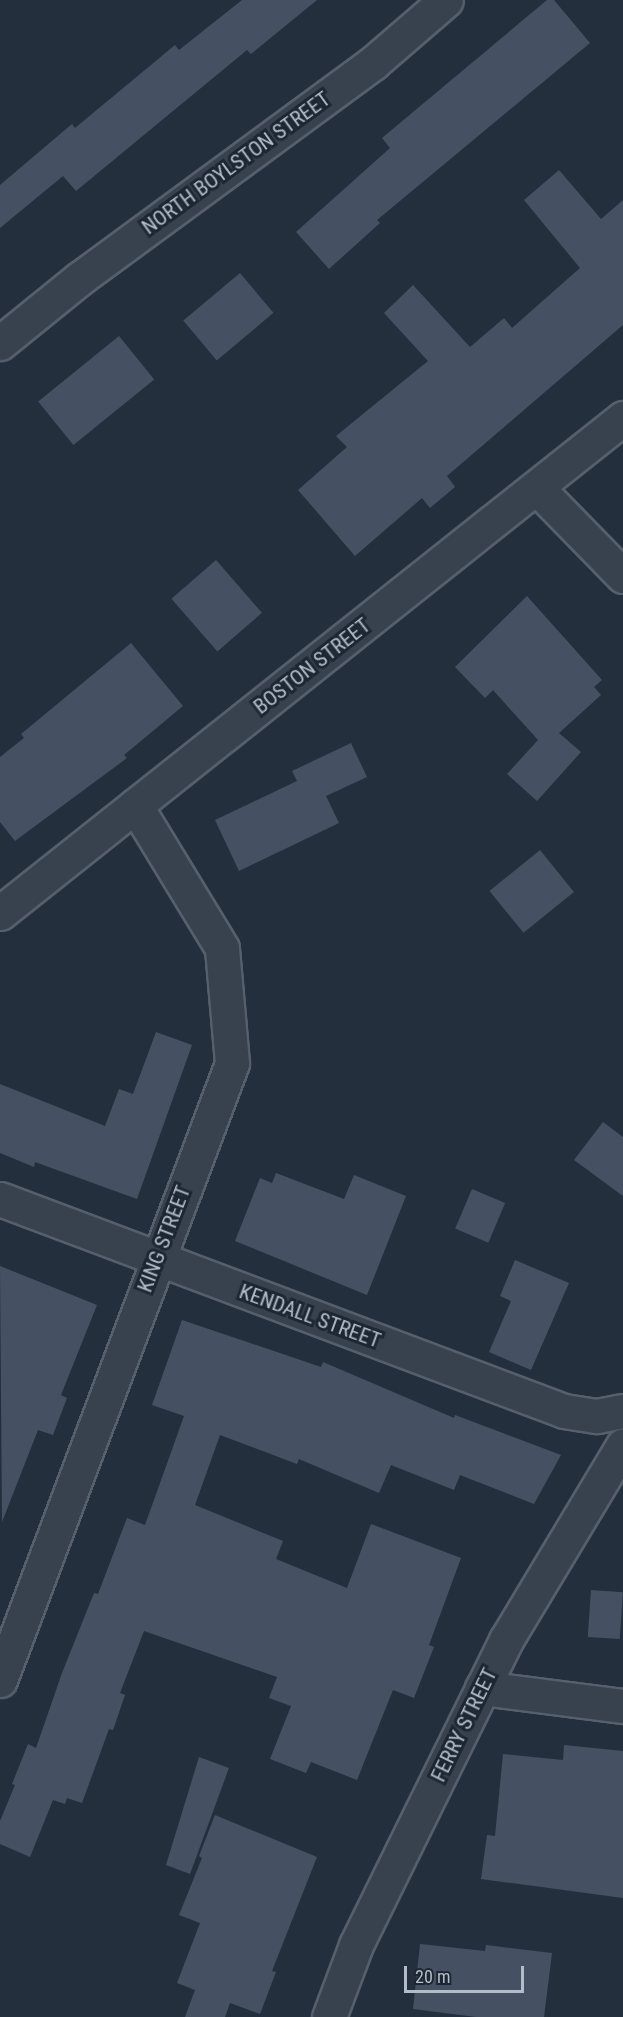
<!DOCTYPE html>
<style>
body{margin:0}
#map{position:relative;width:623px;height:2017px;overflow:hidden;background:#242f3e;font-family:"Roboto Condensed",sans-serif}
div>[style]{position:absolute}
.building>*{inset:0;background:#455162;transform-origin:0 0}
.roads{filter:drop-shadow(2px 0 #565f6c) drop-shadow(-2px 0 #565f6c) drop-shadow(0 2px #565f6c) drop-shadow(0 -2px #565f6c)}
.minor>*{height:33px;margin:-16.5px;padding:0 16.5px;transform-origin:16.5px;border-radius:16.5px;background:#38414e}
.tertiary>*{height:33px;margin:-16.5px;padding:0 16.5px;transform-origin:16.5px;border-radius:16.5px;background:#38414e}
span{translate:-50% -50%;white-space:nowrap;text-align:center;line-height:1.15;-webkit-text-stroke:6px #1d2633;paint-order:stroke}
.street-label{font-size:21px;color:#b4bcc9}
.scale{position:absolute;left:404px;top:1966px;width:120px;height:27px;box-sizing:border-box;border:3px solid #b4bcc9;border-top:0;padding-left:8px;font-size:18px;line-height:21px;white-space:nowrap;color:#b4bcc9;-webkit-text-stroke:4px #1d2633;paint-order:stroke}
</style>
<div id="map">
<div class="building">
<div style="clip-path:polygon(242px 0,317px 0,251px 54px,247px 50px,76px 191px,63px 176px,0 228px,0 185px,72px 124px,75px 128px,175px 45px,179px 50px)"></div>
<div style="clip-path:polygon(547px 0,554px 0,590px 43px,377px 220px,380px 223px,329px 269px,296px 232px,390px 148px,382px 138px)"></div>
<div style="clip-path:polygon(559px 170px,601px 219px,623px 200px,623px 325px,447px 476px,455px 487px,430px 508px,422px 498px,355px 556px,298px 490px,347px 447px,336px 436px,428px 361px,384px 313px,413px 285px,470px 347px,504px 318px,512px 328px,580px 268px,524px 200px)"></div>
<div style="left:240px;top:273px;width:52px;height:74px;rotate:50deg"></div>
<div style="left:119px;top:336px;width:56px;height:104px;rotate:51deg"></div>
<div style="left:216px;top:560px;width:70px;height:59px;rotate:49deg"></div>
<div style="clip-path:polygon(527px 596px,602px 680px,594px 687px,601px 695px,559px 733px,581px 752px,537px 801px,507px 774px,538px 740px,493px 690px,485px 698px,455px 667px)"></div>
<div style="clip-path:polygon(131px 643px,183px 706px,124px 755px,127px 758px,15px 841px,0 822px,0 757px,24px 738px,21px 734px)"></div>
<div style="clip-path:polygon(351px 743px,367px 777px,326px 796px,339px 823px,239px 871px,215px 820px,297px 781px,292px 771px)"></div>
<div style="left:540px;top:850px;width:54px;height:65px;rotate:51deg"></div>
<div style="clip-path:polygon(156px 1032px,192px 1045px,137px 1199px,35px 1162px,34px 1167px,0 1153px,0 1084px,105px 1126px,119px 1089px,133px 1094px)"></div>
<div style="clip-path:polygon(603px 1122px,623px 1137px,623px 1196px,574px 1160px)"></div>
<div style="clip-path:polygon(276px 1173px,344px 1199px,354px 1175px,406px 1196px,367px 1295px,235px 1241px,260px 1178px,272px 1183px)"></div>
<div style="left:472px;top:1189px;width:36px;height:43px;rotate:23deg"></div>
<div style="clip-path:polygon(515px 1260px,569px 1283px,531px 1370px,489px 1352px,511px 1301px,500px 1296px)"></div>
<div style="clip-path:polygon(0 1266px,97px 1305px,61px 1395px,67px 1398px,53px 1435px,38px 1430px,2px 1522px)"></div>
<div style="clip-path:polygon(182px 1320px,321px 1367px,323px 1362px,454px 1418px,455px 1415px,561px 1455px,534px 1504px,460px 1475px,454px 1490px,391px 1465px,379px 1493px,299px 1459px,297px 1464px,220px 1435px,195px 1505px,283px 1541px,276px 1559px,347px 1588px,371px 1524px,461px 1558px,429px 1645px,434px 1647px,414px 1698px,393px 1690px,357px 1780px,311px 1762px,306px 1773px,270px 1759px,291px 1706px,269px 1698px,277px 1677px,144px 1631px,120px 1693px,125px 1695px,113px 1730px,109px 1729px,82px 1803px,67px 1798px,65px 1804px,53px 1800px,30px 1857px,0 1844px,0 1821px,15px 1785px,12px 1784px,28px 1744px,36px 1748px,62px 1673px,94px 1593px,98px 1594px,127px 1518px,145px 1525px,184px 1416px,152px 1405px)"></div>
<div style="left:591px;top:1590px;width:32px;height:47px;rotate:4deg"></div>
<div style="clip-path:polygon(564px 1745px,623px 1751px,623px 1898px,481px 1879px,487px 1835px,495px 1836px,503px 1754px,563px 1760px)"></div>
<div style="clip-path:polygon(199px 1757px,229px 1768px,190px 1874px,166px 1865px)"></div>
<div style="clip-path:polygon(215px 1815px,317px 1857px,272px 1971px,276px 1972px,260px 2014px,230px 2003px,225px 2017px,185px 2017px,195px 1990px,177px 1983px,200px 1923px,179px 1915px,202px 1858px,199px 1856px)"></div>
<div style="clip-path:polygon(420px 1944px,485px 1951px,486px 1945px,552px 1953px,544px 2017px,476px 2017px,413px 2009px)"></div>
</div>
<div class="roads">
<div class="minor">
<div style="left:0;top:343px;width:102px;rotate:-39deg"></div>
<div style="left:79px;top:279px;width:365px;rotate:-36.3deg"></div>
<div style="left:373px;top:63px;width:96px;rotate:-40.8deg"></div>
<div style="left:537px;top:488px;width:123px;rotate:45.7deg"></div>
<div style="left:0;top:913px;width:796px;rotate:-38.47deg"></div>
<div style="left:0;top:1199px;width:603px;rotate:20.6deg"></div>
<div style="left:564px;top:1411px;width:33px;rotate:9deg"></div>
<div style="left:597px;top:1416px;width:26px;rotate:-11deg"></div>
<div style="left:0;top:1680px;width:659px;rotate:-69.39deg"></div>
<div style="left:232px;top:1063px;width:115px;rotate:-95deg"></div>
<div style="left:222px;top:948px;width:167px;rotate:-121.3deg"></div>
<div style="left:482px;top:1688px;width:142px;rotate:7.3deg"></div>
</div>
<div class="tertiary">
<div style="left:329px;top:2017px;width:77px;rotate:-69.4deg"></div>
<div style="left:356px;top:1945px;width:340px;rotate:-63.8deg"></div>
<div style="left:506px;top:1640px;width:227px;rotate:-59deg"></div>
</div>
</div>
<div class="street-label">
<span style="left:236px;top:163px;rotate:-36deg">NORTH BOYLSTON STREET</span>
<span style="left:312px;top:666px;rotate:-38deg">BOSTON STREET</span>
<span style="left:164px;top:1239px;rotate:-69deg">KING STREET</span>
<span style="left:310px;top:1316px;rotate:20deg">KENDALL STREET</span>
<span style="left:464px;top:1725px;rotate:-64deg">FERRY STREET</span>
</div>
<div class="scale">20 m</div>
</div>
